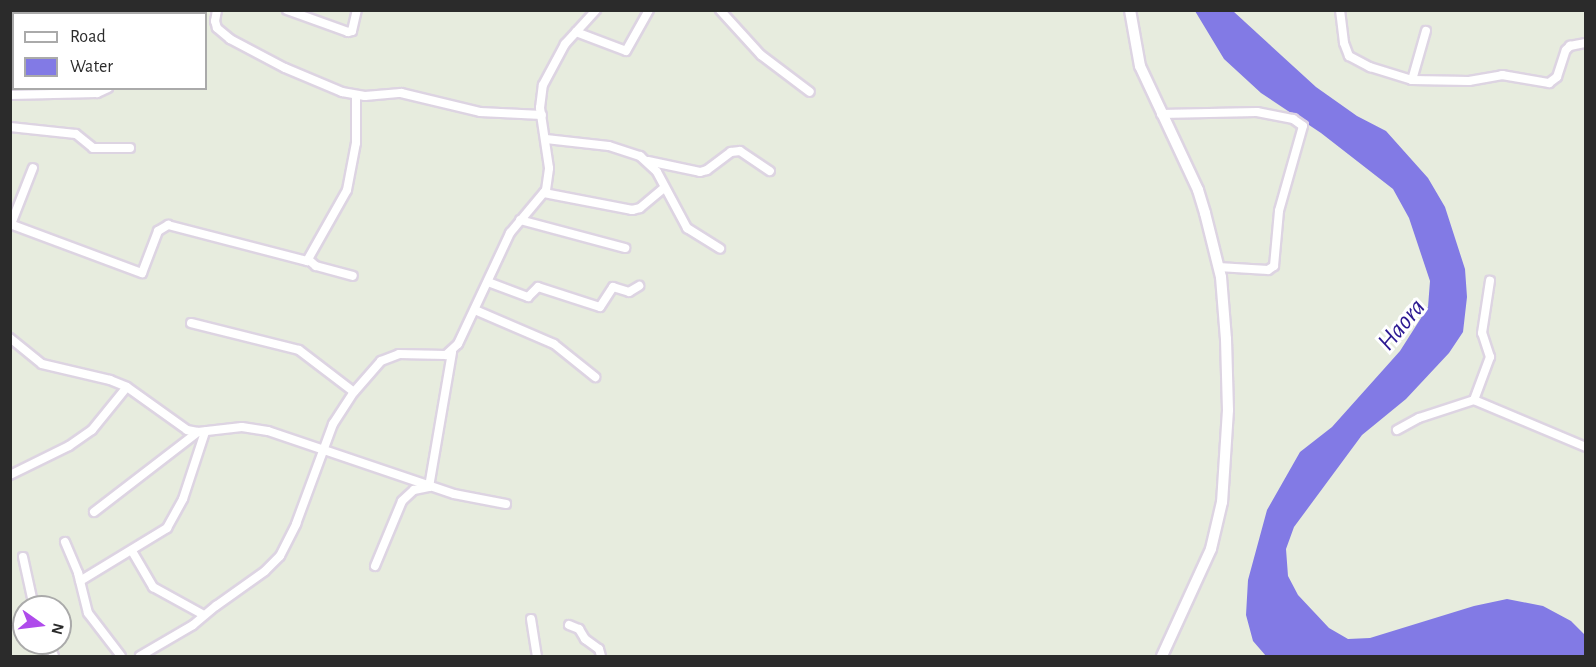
<!DOCTYPE html>
<style>
body{margin:0}
#map{position:relative;width:1596px;height:667px;overflow:hidden;background:#e7ecde;font-family:"Alegreya Sans",sans-serif}
div>[style]{position:absolute}
.water>*{inset:0;background:#827ae5}
.roads{filter:drop-shadow(2px 0 #ddd4e2) drop-shadow(-2px 0 #ddd4e2) drop-shadow(0 2px #ddd4e2) drop-shadow(0 -2px #ddd4e2)}
.minor>*{height:8px;margin:-4px;padding:0 4px;transform-origin:4px;border-radius:4px;background:#fff}
.tertiary>*{height:10px;margin:-5px;padding:0 5px;transform-origin:5px;border-radius:5px;background:#fff}
span{translate:-50% -50%;white-space:nowrap;text-align:center;line-height:1.15;-webkit-text-stroke:6px #fff;paint-order:stroke}
.water-label{font-size:26px;color:#2b1891;font-style:italic}
.frame{position:absolute;inset:0;border:12px solid #2b2b2b;pointer-events:none}
.legend{position:absolute;left:12px;top:12px;width:195px;height:78px;box-sizing:border-box;background:#fff;border:2px solid #aaa;margin:0;padding:8px 10px;list-style:none;font-size:18px;color:#2b2b2b}
.legend li{display:flex;align-items:center;gap:12px;height:30px}
.legend b{width:30px;border:2px solid #aaa}
.north{position:absolute;left:12px;top:595px;width:60px;height:60px;box-sizing:border-box;background:#fff;border:2px solid #aaa;border-radius:50%;rotate:104deg;font-size:16px;font-weight:700;line-height:24px;text-align:center;color:#2b2b2b}
.north::after{content:'';display:block;margin:auto;width:21px;height:27px;background:#af4beb;clip-path:polygon(50% 0,100% 100%,50% 72%,0 100%)}
</style>
<div id="map">
<div class="water">
<div style="clip-path:polygon(1195px 11px,1233px 11px,1316px 87px,1357px 116px,1386px 131px,1428px 178px,1445px 207px,1465px 269px,1467px 297px,1463px 332px,1449px 353px,1406px 399px,1362px 435px,1294px 527px,1286px 549px,1288px 576px,1298px 595px,1329px 628px,1348px 639px,1370px 638px,1474px 606px,1507px 599px,1543px 606px,1571px 621px,1585px 635px,1585px 656px,1266px 656px,1253px 641px,1246px 615px,1248px 580px,1267px 510px,1300px 452px,1332px 427px,1400px 351px,1428px 307px,1430px 281px,1409px 218px,1393px 189px,1321px 133px,1261px 93px,1224px 59px)"></div>
</div>
<div class="roads">
<div class="minor">
<div style="left:50px;top:10px;width:4px;rotate:90deg"></div>
<div style="left:102px;top:10px;width:4px;rotate:90deg"></div>
<div style="left:217px;top:10px;width:11px;rotate:100deg"></div>
<div style="left:215px;top:21px;width:7px;rotate:74deg"></div>
<div style="left:217px;top:28px;width:17px;rotate:40deg"></div>
<div style="left:230px;top:39px;width:62px;rotate:27.8deg"></div>
<div style="left:285px;top:68px;width:62px;rotate:22.8deg"></div>
<div style="left:342px;top:92px;width:23px;rotate:10deg"></div>
<div style="left:365px;top:96px;width:36px;rotate:-5deg"></div>
<div style="left:401px;top:93px;width:81px;rotate:13.5deg"></div>
<div style="left:480px;top:112px;width:62px;rotate:2.8deg"></div>
<div style="left:287px;top:10px;width:65px;rotate:19.8deg"></div>
<div style="left:348px;top:32px;width:4px;rotate:-14deg"></div>
<div style="left:352px;top:31px;width:22px;rotate:-77deg"></div>
<div style="left:720px;top:10px;width:61px;rotate:47.7deg"></div>
<div style="left:761px;top:55px;width:61px;rotate:37.1deg"></div>
<div style="left:1340px;top:10px;width:33px;rotate:83deg"></div>
<div style="left:1344px;top:43px;width:14px;rotate:69deg"></div>
<div style="left:1349px;top:56px;width:24px;rotate:28deg"></div>
<div style="left:1370px;top:67px;width:44px;rotate:17.2deg"></div>
<div style="left:1412px;top:80px;width:57px;rotate:1deg"></div>
<div style="left:1469px;top:81px;width:34px;rotate:-10deg"></div>
<div style="left:1502px;top:75px;width:48px;rotate:9.7deg"></div>
<div style="left:1549px;top:83px;width:10px;rotate:-37deg"></div>
<div style="left:1557px;top:77px;width:28px;rotate:-72deg"></div>
<div style="left:1566px;top:50px;width:6px;rotate:-45deg"></div>
<div style="left:1570px;top:46px;width:16px;rotate:-11deg"></div>
<div style="left:576px;top:32px;width:53px;rotate:20.8deg"></div>
<div style="left:626px;top:51px;width:47px;rotate:-60.7deg"></div>
<div style="left:1412px;top:80px;width:51px;rotate:-74.1deg"></div>
<div style="left:10px;top:95px;width:87px;rotate:-1.3deg"></div>
<div style="left:97px;top:93px;width:12px;rotate:-24deg"></div>
<div style="left:1161px;top:114px;width:96px;rotate:-1.2deg"></div>
<div style="left:1257px;top:112px;width:37px;rotate:11deg"></div>
<div style="left:1293px;top:119px;width:12px;rotate:35deg"></div>
<div style="left:1303px;top:126px;width:88px;rotate:105.8deg"></div>
<div style="left:1279px;top:211px;width:55px;rotate:95.2deg"></div>
<div style="left:1274px;top:266px;width:7px;rotate:146deg"></div>
<div style="left:1268px;top:270px;width:50px;rotate:-176.6deg"></div>
<div style="left:10px;top:127px;width:66px;rotate:6.1deg"></div>
<div style="left:76px;top:134px;width:22px;rotate:39deg"></div>
<div style="left:93px;top:148px;width:37px"></div>
<div style="left:546px;top:139px;width:63px;rotate:6.3deg"></div>
<div style="left:609px;top:146px;width:33px;rotate:18deg"></div>
<div style="left:640px;top:156px;width:23px;rotate:43deg"></div>
<div style="left:657px;top:172px;width:64px;rotate:61.8deg"></div>
<div style="left:687px;top:228px;width:39px;rotate:32deg"></div>
<div style="left:648px;top:161px;width:53px;rotate:11.9deg"></div>
<div style="left:700px;top:172px;width:7px;rotate:-16deg"></div>
<div style="left:707px;top:170px;width:30px;rotate:-37deg"></div>
<div style="left:731px;top:152px;width:9px;rotate:-6deg"></div>
<div style="left:740px;top:151px;width:36px;rotate:34deg"></div>
<div style="left:544px;top:193px;width:90px;rotate:10.9deg"></div>
<div style="left:632px;top:210px;width:8px;rotate:-14deg"></div>
<div style="left:640px;top:208px;width:31px;rotate:-40deg"></div>
<div style="left:520px;top:220px;width:109px;rotate:14.9deg"></div>
<div style="left:10px;top:224px;width:141px;rotate:20.4deg"></div>
<div style="left:142px;top:273px;width:45px;rotate:-69.1deg"></div>
<div style="left:158px;top:231px;width:12px;rotate:-31deg"></div>
<div style="left:168px;top:225px;width:144px;rotate:14.5deg"></div>
<div style="left:307px;top:261px;width:81px;rotate:-60.6deg"></div>
<div style="left:347px;top:190px;width:48px;rotate:-79.2deg"></div>
<div style="left:356px;top:143px;width:48px;rotate:-90deg"></div>
<div style="left:11px;top:224px;width:60px;rotate:-68.6deg"></div>
<div style="left:309px;top:260px;width:9px;rotate:41deg"></div>
<div style="left:316px;top:266px;width:38px;rotate:15deg"></div>
<div style="left:488px;top:282px;width:43px;rotate:20.6deg"></div>
<div style="left:528px;top:297px;width:14px;rotate:-45deg"></div>
<div style="left:538px;top:287px;width:65px;rotate:17.9deg"></div>
<div style="left:600px;top:307px;width:24px;rotate:-57deg"></div>
<div style="left:613px;top:287px;width:17px;rotate:17deg"></div>
<div style="left:629px;top:292px;width:12px;rotate:-31deg"></div>
<div style="left:475px;top:310px;width:86px;rotate:23.3deg"></div>
<div style="left:554px;top:344px;width:53px;rotate:38.8deg"></div>
<div style="left:191px;top:323px;width:111px;rotate:14deg"></div>
<div style="left:299px;top:350px;width:69px;rotate:37.4deg"></div>
<div style="left:10px;top:338px;width:41px;rotate:39.1deg"></div>
<div style="left:42px;top:364px;width:70px;rotate:13.2deg"></div>
<div style="left:110px;top:380px;width:18px;rotate:22deg"></div>
<div style="left:127px;top:387px;width:74px;rotate:35.6deg"></div>
<div style="left:187px;top:430px;width:11px;rotate:10deg"></div>
<div style="left:198px;top:432px;width:44px;rotate:-6.5deg"></div>
<div style="left:242px;top:427px;width:26px;rotate:9deg"></div>
<div style="left:268px;top:431px;width:196px;rotate:18.7deg"></div>
<div style="left:454px;top:494px;width:53px;rotate:10.9deg"></div>
<div style="left:1474px;top:400px;width:46px;rotate:-69.6deg"></div>
<div style="left:1490px;top:357px;width:25px;rotate:-108deg"></div>
<div style="left:1482px;top:333px;width:53px;rotate:-81.3deg"></div>
<div style="left:1397px;top:430px;width:25px;rotate:-29deg"></div>
<div style="left:1419px;top:418px;width:58px;rotate:-18.1deg"></div>
<div style="left:1474px;top:400px;width:121px;rotate:22.8deg"></div>
<div style="left:10px;top:475px;width:66px;rotate:-26.2deg"></div>
<div style="left:69px;top:446px;width:28px;rotate:-35deg"></div>
<div style="left:92px;top:430px;width:55px;rotate:-50.9deg"></div>
<div style="left:94px;top:512px;width:131px;rotate:-37.6deg"></div>
<div style="left:65px;top:542px;width:34px;rotate:67deg"></div>
<div style="left:78px;top:573px;width:41px;rotate:76deg"></div>
<div style="left:88px;top:613px;width:54px;rotate:52.5deg"></div>
<div style="left:132px;top:551px;width:42px;rotate:59.7deg"></div>
<div style="left:153px;top:587px;width:58px;rotate:28.8deg"></div>
<div style="left:23px;top:557px;width:51px;rotate:77.6deg"></div>
<div style="left:375px;top:566px;width:70px;rotate:-67.4deg"></div>
<div style="left:402px;top:501px;width:16px;rotate:-43deg"></div>
<div style="left:414px;top:490px;width:15px;rotate:-11deg"></div>
<div style="left:429px;top:487px;width:137px;rotate:-80.3deg"></div>
<div style="left:80px;top:581px;width:102px;rotate:-31.3deg"></div>
<div style="left:167px;top:528px;width:33px;rotate:-61deg"></div>
<div style="left:183px;top:499px;width:71px;rotate:-71.8deg"></div>
<div style="left:531px;top:619px;width:37px;rotate:81deg"></div>
<div style="left:569px;top:625px;width:11px;rotate:22deg"></div>
<div style="left:579px;top:629px;width:12px;rotate:59deg"></div>
<div style="left:585px;top:639px;width:17px;rotate:36deg"></div>
<div style="left:599px;top:649px;width:7px;rotate:74deg"></div>
<div style="left:48px;top:643px;width:14px;rotate:65deg"></div>
<div style="left:140px;top:656px;width:61px;rotate:-30.3deg"></div>
<div style="left:193px;top:625px;width:30px;rotate:-40deg"></div>
<div style="left:216px;top:606px;width:60px;rotate:-35.5deg"></div>
<div style="left:265px;top:571px;width:21px;rotate:-45deg"></div>
<div style="left:280px;top:556px;width:36px;rotate:-63deg"></div>
<div style="left:296px;top:524px;width:107px;rotate:-69.7deg"></div>
<div style="left:333px;top:424px;width:38px;rotate:-57deg"></div>
<div style="left:354px;top:392px;width:41px;rotate:-48.9deg"></div>
<div style="left:381px;top:361px;width:19px;rotate:-21deg"></div>
<div style="left:399px;top:354px;width:47px;rotate:1.2deg"></div>
<div style="left:446px;top:355px;width:16px;rotate:-43deg"></div>
<div style="left:458px;top:344px;width:123px;rotate:-64.9deg"></div>
<div style="left:510px;top:233px;width:56px;rotate:-50.1deg"></div>
<div style="left:546px;top:190px;width:22px;rotate:-82deg"></div>
<div style="left:549px;top:168px;width:61px;rotate:-98.5deg"></div>
<div style="left:540px;top:108px;width:23px;rotate:-83deg"></div>
<div style="left:543px;top:85px;width:47px;rotate:-61.8deg"></div>
<div style="left:565px;top:44px;width:46px;rotate:-47.6deg"></div>
</div>
<div class="tertiary">
<div style="left:1130px;top:10px;width:57px;rotate:79.9deg"></div>
<div style="left:1140px;top:66px;width:137px;rotate:64.9deg"></div>
<div style="left:1198px;top:190px;width:24px;rotate:73deg"></div>
<div style="left:1205px;top:213px;width:66px;rotate:76deg"></div>
<div style="left:1221px;top:277px;width:62px;rotate:85.4deg"></div>
<div style="left:1226px;top:339px;width:71px;rotate:88.4deg"></div>
<div style="left:1228px;top:410px;width:92px;rotate:93.7deg"></div>
<div style="left:1222px;top:502px;width:48px;rotate:103.2deg"></div>
<div style="left:1211px;top:549px;width:118px;rotate:114.6deg"></div>
</div>
</div>
<div class="water-label">
<span style="left:1402px;top:325px;rotate:-50deg">Haora</span>
</div>
<div class="frame"></div>
<ul class="legend">
<li><b style="height:8px;background:#fff"></b>Road</li>
<li><b style="height:16px;background:#827ae5"></b>Water</li>
</ul>
<div class="north">N</div>
</div>
